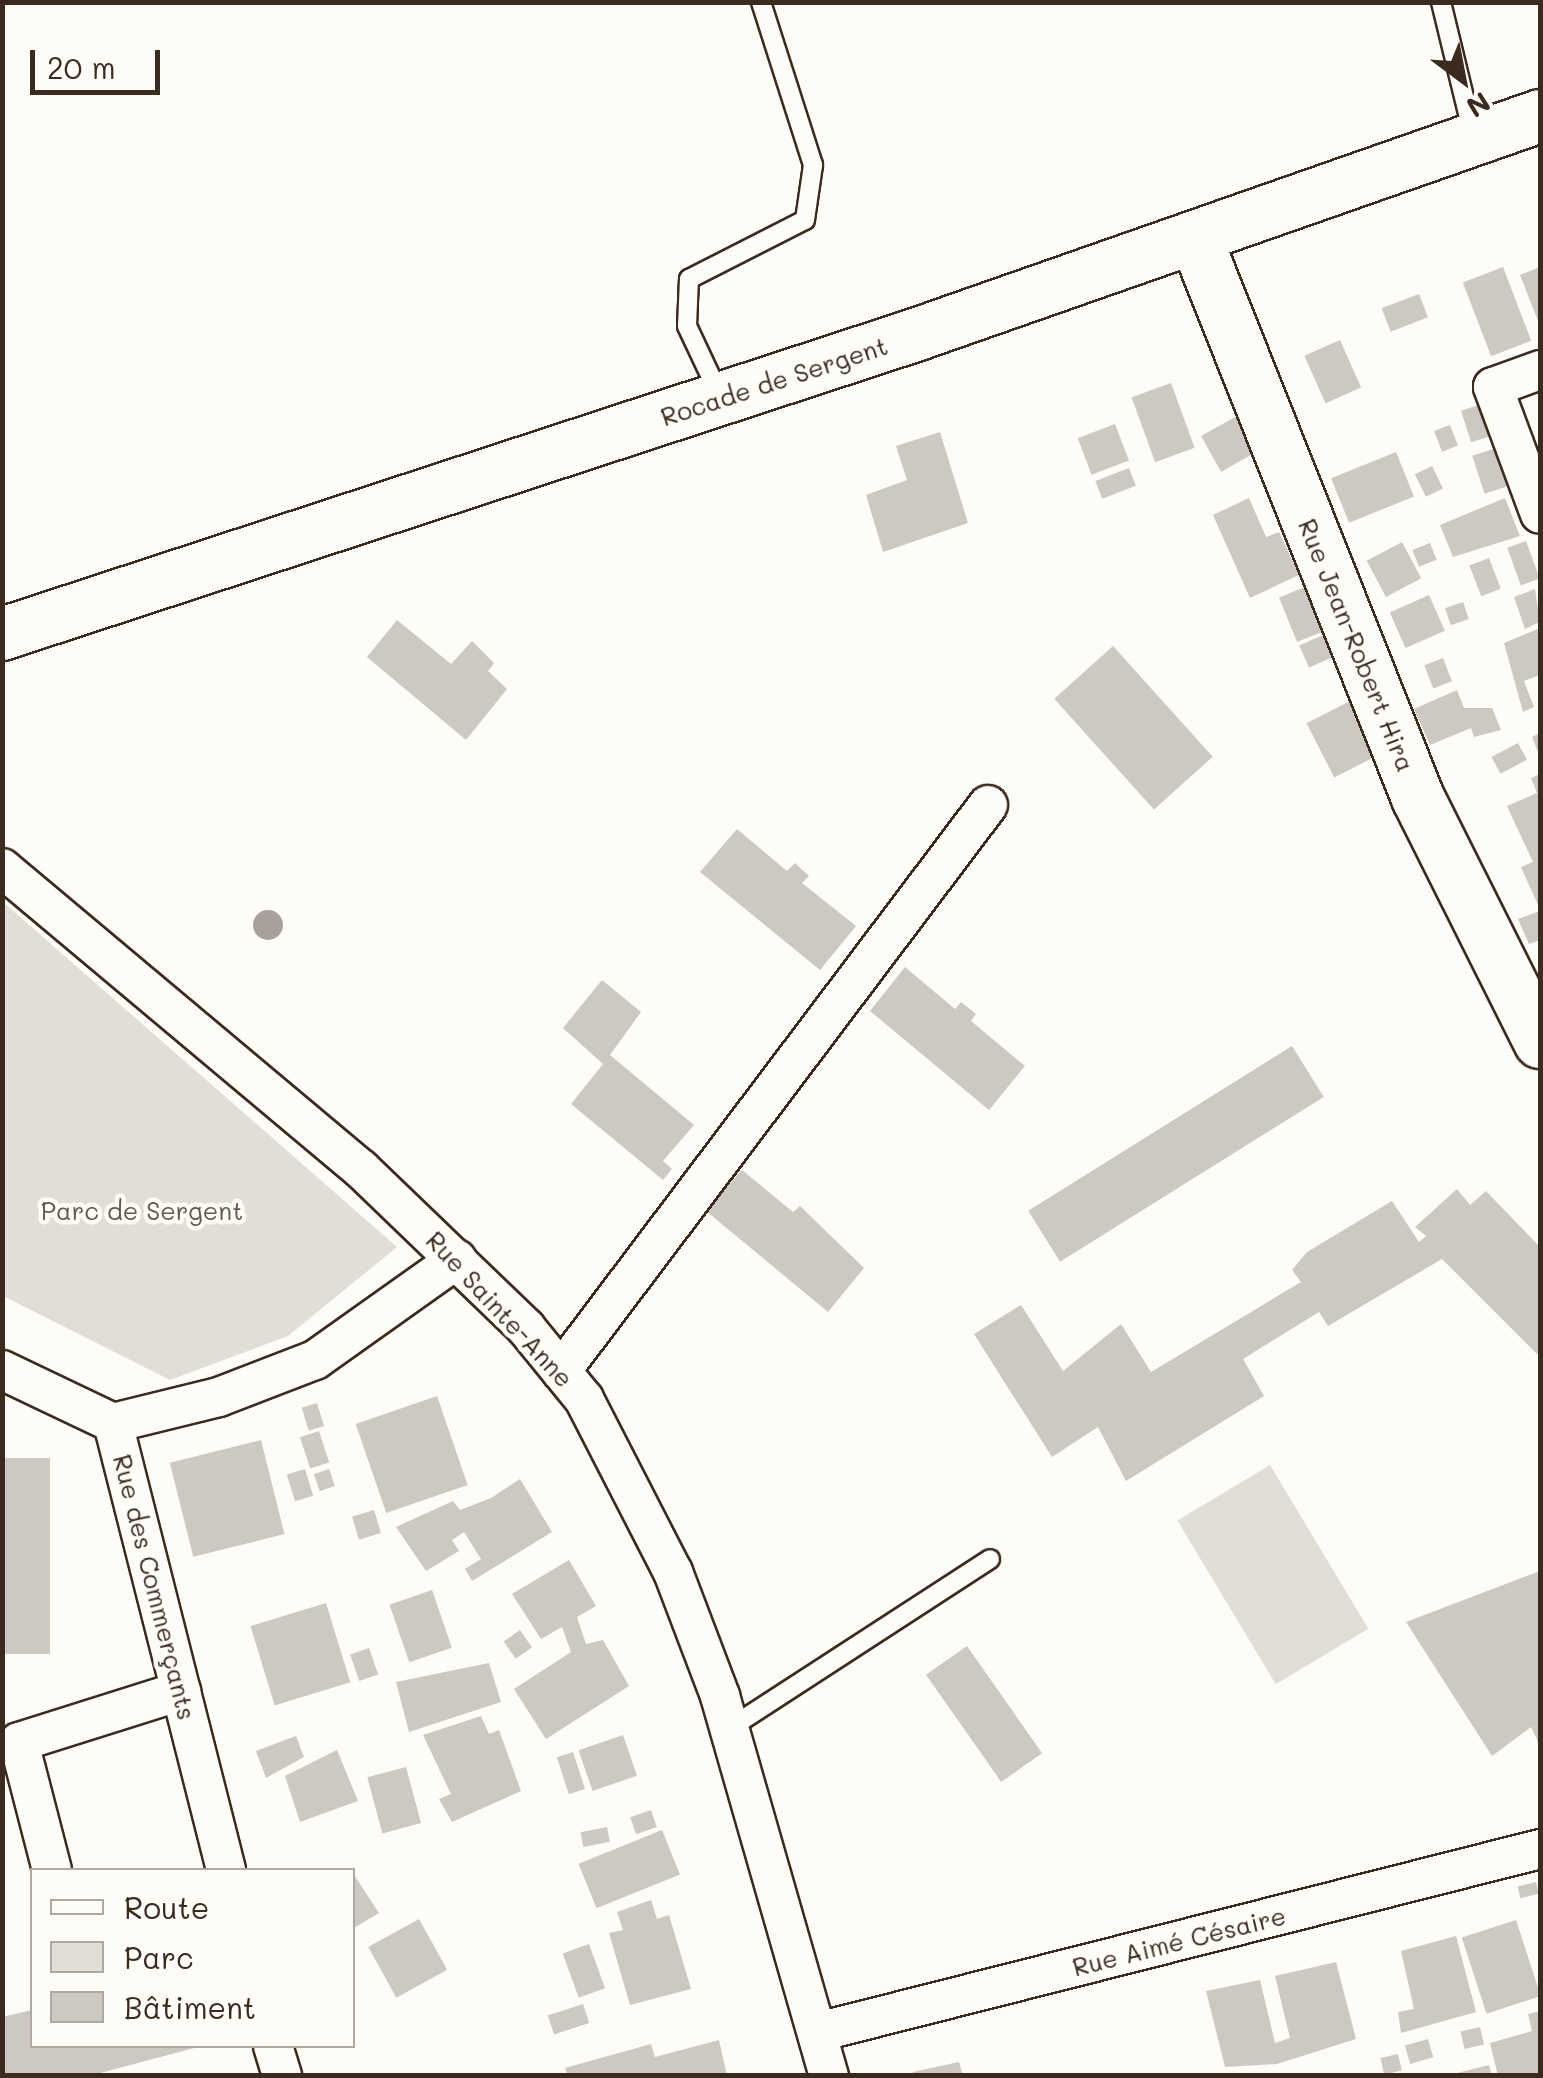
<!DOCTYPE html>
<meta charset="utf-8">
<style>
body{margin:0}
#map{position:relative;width:1543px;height:2078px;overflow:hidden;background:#fdfcf7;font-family:Mali,sans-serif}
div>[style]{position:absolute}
.green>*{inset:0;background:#e1ded7;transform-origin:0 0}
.building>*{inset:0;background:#cdc8c2;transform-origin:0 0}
.roads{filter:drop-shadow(2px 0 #3b2a1e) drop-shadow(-2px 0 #3b2a1e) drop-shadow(0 2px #3b2a1e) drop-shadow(0 -2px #3b2a1e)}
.lane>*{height:18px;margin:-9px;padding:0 9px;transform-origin:9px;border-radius:9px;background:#fdfcf7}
.street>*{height:38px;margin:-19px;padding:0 19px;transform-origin:19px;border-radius:19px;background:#fdfcf7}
.secondary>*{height:52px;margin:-26px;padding:0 26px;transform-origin:26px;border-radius:26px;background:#fdfcf7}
.trees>*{width:30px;height:30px;margin:-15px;border-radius:50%;background:#a9a199}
span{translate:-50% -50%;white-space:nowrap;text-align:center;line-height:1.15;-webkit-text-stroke:9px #fdfcf7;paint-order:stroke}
.street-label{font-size:25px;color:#3b2a1e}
.park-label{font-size:25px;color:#64574c}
.frame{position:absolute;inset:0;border:5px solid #3b2a1e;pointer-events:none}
.legend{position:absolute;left:30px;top:1868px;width:325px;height:180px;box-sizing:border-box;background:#fdfcf7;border:2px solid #afa8a0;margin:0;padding:12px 18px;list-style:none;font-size:30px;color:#3b2a1e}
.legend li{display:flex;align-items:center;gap:20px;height:50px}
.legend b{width:50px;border:2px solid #afa8a0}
.north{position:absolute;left:1413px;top:30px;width:100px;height:100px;-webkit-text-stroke:8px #fdfcf7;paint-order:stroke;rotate:148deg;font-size:28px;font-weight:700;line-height:40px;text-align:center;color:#3b2a1e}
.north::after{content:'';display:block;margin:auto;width:35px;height:45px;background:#3b2a1e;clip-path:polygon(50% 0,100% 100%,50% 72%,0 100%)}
.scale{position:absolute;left:30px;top:50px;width:130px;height:45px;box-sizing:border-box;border:5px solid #3b2a1e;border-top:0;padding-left:12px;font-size:30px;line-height:35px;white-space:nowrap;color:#3b2a1e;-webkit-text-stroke:8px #fdfcf7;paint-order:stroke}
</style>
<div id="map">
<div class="green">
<div style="clip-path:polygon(2px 902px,3px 902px,397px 1247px,288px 1336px,170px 1380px,3px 1296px)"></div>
<div style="left:1270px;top:1465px;width:191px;height:108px;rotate:59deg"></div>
</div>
<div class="building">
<div style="left:1503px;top:267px;width:79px;height:43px;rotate:69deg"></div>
<div style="clip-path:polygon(1540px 267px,1540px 326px,1520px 275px)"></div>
<div style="left:1419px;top:294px;width:25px;height:40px;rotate:69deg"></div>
<div style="left:1340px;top:340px;width:52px;height:39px;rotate:66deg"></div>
<div style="left:1171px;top:383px;width:69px;height:42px;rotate:70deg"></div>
<div style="left:1479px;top:405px;width:33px;height:19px;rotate:72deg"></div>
<div style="left:1237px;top:416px;width:41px;height:41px;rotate:61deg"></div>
<div style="left:1115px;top:424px;width:39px;height:40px;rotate:69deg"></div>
<div style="left:1450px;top:425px;width:22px;height:17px;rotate:69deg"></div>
<div style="clip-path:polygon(940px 432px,968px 523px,883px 552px,866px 495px,907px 480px,896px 446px)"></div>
<div style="left:1496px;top:448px;width:40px;height:25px;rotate:72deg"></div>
<div style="left:1396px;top:452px;width:48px;height:70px;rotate:68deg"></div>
<div style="left:1432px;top:466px;width:25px;height:19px;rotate:64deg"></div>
<div style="left:1129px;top:468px;width:19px;height:36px;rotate:69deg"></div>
<div style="clip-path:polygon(1249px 498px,1266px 537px,1279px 532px,1299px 575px,1250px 598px,1213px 515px)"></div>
<div style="clip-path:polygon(1505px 498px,1520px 536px,1453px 557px,1440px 525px)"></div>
<div style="left:1526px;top:541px;width:40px;height:20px;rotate:70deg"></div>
<div style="left:1402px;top:542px;width:41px;height:40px;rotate:62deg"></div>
<div style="left:1430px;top:543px;width:18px;height:19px;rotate:68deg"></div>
<div style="left:1489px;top:558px;width:33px;height:21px;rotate:69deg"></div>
<div style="left:1305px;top:587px;width:48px;height:28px;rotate:68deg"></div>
<div style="clip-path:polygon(1535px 589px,1540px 622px,1525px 629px,1514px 597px)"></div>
<div style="left:1429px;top:595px;width:39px;height:43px;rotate:66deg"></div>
<div style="left:1463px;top:602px;width:18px;height:19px;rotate:71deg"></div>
<div style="clip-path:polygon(397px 620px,451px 664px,472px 641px,494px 663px,488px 671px,507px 689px,466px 740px,367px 657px)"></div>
<div style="clip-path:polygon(1540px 628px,1540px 675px,1524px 681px,1534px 707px,1523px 712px,1504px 643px)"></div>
<div style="left:1323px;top:635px;width:24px;height:26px;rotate:66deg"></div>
<div style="left:1113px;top:646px;width:149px;height:79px;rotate:48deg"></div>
<div style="left:1443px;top:658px;width:25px;height:20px;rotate:69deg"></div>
<div style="clip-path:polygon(1457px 690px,1464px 708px,1492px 708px,1501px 730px,1474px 737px,1471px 728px,1430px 745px,1414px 709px)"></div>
<div style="left:1352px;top:700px;width:61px;height:51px;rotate:63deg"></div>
<div style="clip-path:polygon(1540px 733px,1540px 757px,1532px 737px)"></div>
<div style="left:1518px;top:743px;width:19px;height:30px;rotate:62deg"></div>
<div style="clip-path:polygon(1540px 774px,1540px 904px,1538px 905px,1521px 867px,1533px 862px,1507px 806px,1537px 793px,1531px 778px)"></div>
<div style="clip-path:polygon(737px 829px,787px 871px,795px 863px,809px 876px,802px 883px,856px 926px,820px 970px,700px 872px)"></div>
<div style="clip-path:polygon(1540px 911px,1540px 940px,1529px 944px,1518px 919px)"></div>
<div style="clip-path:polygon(905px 967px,955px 1009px,961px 1002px,976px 1014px,971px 1021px,1025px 1066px,989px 1110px,870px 1011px)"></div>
<div style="clip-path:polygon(602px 980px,641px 1012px,610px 1055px,694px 1125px,663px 1161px,672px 1169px,663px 1180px,571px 1104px,603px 1064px,563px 1028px)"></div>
<div style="left:1292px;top:1046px;width:60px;height:311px;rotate:58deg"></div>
<div style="clip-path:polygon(742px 1170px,793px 1212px,800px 1206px,864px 1268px,828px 1312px,706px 1211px)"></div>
<div style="clip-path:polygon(1457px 1189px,1470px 1205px,1486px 1191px,1540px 1247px,1540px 1357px,1442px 1259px,1328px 1326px,1319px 1312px,1243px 1359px,1264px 1396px,1126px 1481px,1098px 1427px,1052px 1457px,974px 1334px,1021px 1305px,1063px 1371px,1121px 1324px,1151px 1372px,1301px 1282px,1292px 1270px,1307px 1252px,1392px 1201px,1419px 1242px,1426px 1236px,1415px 1227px)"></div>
<div style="left:437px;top:1396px;width:94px;height:86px;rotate:71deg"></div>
<div style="left:317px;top:1403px;width:24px;height:16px;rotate:73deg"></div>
<div style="left:319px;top:1431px;width:33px;height:20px;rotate:72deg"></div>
<div style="left:261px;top:1440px;width:97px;height:94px;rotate:76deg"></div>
<div style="left:2px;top:1458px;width:48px;height:196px"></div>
<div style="left:305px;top:1469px;width:28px;height:19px;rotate:73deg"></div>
<div style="left:329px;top:1469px;width:18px;height:16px;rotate:71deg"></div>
<div style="clip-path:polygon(520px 1479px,552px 1532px,472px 1581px,465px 1569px,481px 1559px,464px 1532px,452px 1540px,459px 1551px,426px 1571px,396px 1527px,453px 1501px,460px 1510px,491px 1498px)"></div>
<div style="left:374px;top:1510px;width:24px;height:23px;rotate:73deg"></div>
<div style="clip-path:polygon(569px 1560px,596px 1606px,577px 1617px,586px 1644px,603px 1640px,629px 1686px,546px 1739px,514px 1689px,571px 1652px,562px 1627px,541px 1639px,512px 1594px)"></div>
<div style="clip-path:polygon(1540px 1571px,1540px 1746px,1531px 1727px,1492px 1756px,1406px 1622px)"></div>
<div style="left:432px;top:1590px;width:61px;height:45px;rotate:71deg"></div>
<div style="left:326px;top:1603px;width:83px;height:79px;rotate:73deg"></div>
<div style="left:520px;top:1630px;width:21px;height:20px;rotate:55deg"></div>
<div style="left:967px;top:1646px;width:131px;height:50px;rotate:55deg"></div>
<div style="left:369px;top:1648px;width:28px;height:20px;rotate:71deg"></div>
<div style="clip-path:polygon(489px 1663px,501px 1702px,409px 1732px,396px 1682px)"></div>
<div style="clip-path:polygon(481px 1716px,489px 1734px,499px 1730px,521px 1791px,452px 1822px,439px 1799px,451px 1794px,423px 1735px)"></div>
<div style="left:623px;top:1735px;width:43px;height:47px;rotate:71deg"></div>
<div style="clip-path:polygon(296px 1736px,304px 1757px,266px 1778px,256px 1751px)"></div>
<div style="clip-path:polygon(337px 1750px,358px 1801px,300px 1822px,285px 1776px)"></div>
<div style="left:573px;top:1752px;width:39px;height:17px;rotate:72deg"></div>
<div style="left:406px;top:1767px;width:58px;height:40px;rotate:75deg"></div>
<div style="left:651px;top:1810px;width:18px;height:22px;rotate:71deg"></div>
<div style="left:607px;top:1827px;width:15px;height:27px;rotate:79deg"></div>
<div style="left:662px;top:1830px;width:48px;height:90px;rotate:68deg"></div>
<div style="clip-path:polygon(352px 1872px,379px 1913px,352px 1929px)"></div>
<div style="left:1536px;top:1882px;width:12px;height:19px;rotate:76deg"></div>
<div style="clip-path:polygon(651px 1900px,657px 1919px,669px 1915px,691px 1989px,630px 2005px,609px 1933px,623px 1930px,617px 1912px)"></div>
<div style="left:419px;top:1919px;width:58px;height:58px;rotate:61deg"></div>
<div style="left:1516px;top:1920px;width:80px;height:57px;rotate:72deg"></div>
<div style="clip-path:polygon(1456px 1936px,1476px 2012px,1401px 2033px,1398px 2012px,1414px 2009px,1401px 1951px)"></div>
<div style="left:589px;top:1944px;width:47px;height:28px;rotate:70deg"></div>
<div style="clip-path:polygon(1336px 1962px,1356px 2039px,1277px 2064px,1225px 2067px,1206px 1991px,1260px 1980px,1275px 2043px,1290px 2038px,1275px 1976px)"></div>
<div style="left:583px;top:2004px;width:20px;height:37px;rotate:72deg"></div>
<div style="clip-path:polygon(32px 2010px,32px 2046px,198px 2047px,89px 2076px,2px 2076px,2px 2017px)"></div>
<div style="clip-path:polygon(1540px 2011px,1540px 2076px,1498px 2076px,1490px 2043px,1532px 2031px,1528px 2014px)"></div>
<div style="left:1480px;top:2027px;width:18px;height:20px;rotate:77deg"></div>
<div style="left:1428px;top:2039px;width:19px;height:24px;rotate:74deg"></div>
<div style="clip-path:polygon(719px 2040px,727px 2076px,568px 2076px,565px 2068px,651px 2044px,655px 2057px)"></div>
<div style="left:1398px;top:2054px;width:17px;height:18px;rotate:77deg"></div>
<div style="clip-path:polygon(959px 2062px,963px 2076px,903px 2076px,917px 2071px)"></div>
<div style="clip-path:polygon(1489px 2065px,1492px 2076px,1453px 2076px,1453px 2074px)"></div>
</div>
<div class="roads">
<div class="lane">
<div style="left:1441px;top:2px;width:136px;rotate:76.4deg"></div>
<div style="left:719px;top:394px;width:75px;rotate:-115.2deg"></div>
<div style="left:687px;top:326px;width:47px;rotate:-87.6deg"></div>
<div style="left:689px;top:279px;width:130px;rotate:-27deg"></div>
<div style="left:805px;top:220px;width:56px;rotate:-81.7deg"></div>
<div style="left:813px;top:165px;width:171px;rotate:-107.7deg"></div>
<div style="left:730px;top:1728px;width:310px;rotate:-33deg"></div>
</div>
<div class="street">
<div style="left:1540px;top:370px;width:50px;rotate:160.1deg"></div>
<div style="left:1493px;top:387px;width:135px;rotate:69.7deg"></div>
<div style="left:2px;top:868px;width:468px;rotate:40deg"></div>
<div style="left:361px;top:1169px;width:229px;rotate:43.9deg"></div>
<div style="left:526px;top:1328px;width:92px;rotate:50.8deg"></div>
<div style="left:584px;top:1399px;width:195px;rotate:62.8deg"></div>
<div style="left:673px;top:1572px;width:133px;rotate:69.2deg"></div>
<div style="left:720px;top:1696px;width:395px;rotate:74deg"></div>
<div style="left:2px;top:1370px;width:123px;rotate:25.5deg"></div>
<div style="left:113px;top:1423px;width:461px;rotate:75.8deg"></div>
<div style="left:561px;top:1371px;width:709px;rotate:-52.97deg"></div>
<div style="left:113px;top:1423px;width:109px;rotate:-13.8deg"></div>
<div style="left:219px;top:1397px;width:103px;rotate:-21.1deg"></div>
<div style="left:315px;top:1360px;width:174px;rotate:-35.4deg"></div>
<div style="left:52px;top:1870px;width:132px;rotate:-104.5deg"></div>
<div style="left:19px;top:1742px;width:170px;rotate:-17.5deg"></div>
<div style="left:818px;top:2032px;width:745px;rotate:-14.22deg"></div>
<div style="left:273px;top:2046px;width:31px;rotate:73deg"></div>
</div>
<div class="secondary">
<div style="left:1195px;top:237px;width:604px;rotate:68.32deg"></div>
<div style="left:1418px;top:798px;width:273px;rotate:63.4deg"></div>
<div style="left:2px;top:634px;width:964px;rotate:-18.13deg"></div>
<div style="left:918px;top:334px;width:659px;rotate:-19.31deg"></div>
</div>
</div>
<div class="trees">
<div style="left:268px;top:925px"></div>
</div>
<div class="street-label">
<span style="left:774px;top:381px;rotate:-18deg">Rocade de Sergent</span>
<span style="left:1357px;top:645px;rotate:68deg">Rue Jean-Robert Hira</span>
<span style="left:500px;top:1309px;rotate:47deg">Rue Sainte-Anne</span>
<span style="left:155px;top:1587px;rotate:76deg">Rue des Commerçants</span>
<span style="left:1179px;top:1941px;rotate:-14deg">Rue Aimé Césaire</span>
</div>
<div class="park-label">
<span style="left:142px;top:1210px">Parc de Sergent</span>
</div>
<div class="frame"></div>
<ul class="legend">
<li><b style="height:12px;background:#fdfcf7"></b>Route</li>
<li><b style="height:28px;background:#e1ded7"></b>Parc</li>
<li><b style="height:28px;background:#cdc8c2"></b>Bâtiment</li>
</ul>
<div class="north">N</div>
<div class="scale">20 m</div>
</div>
